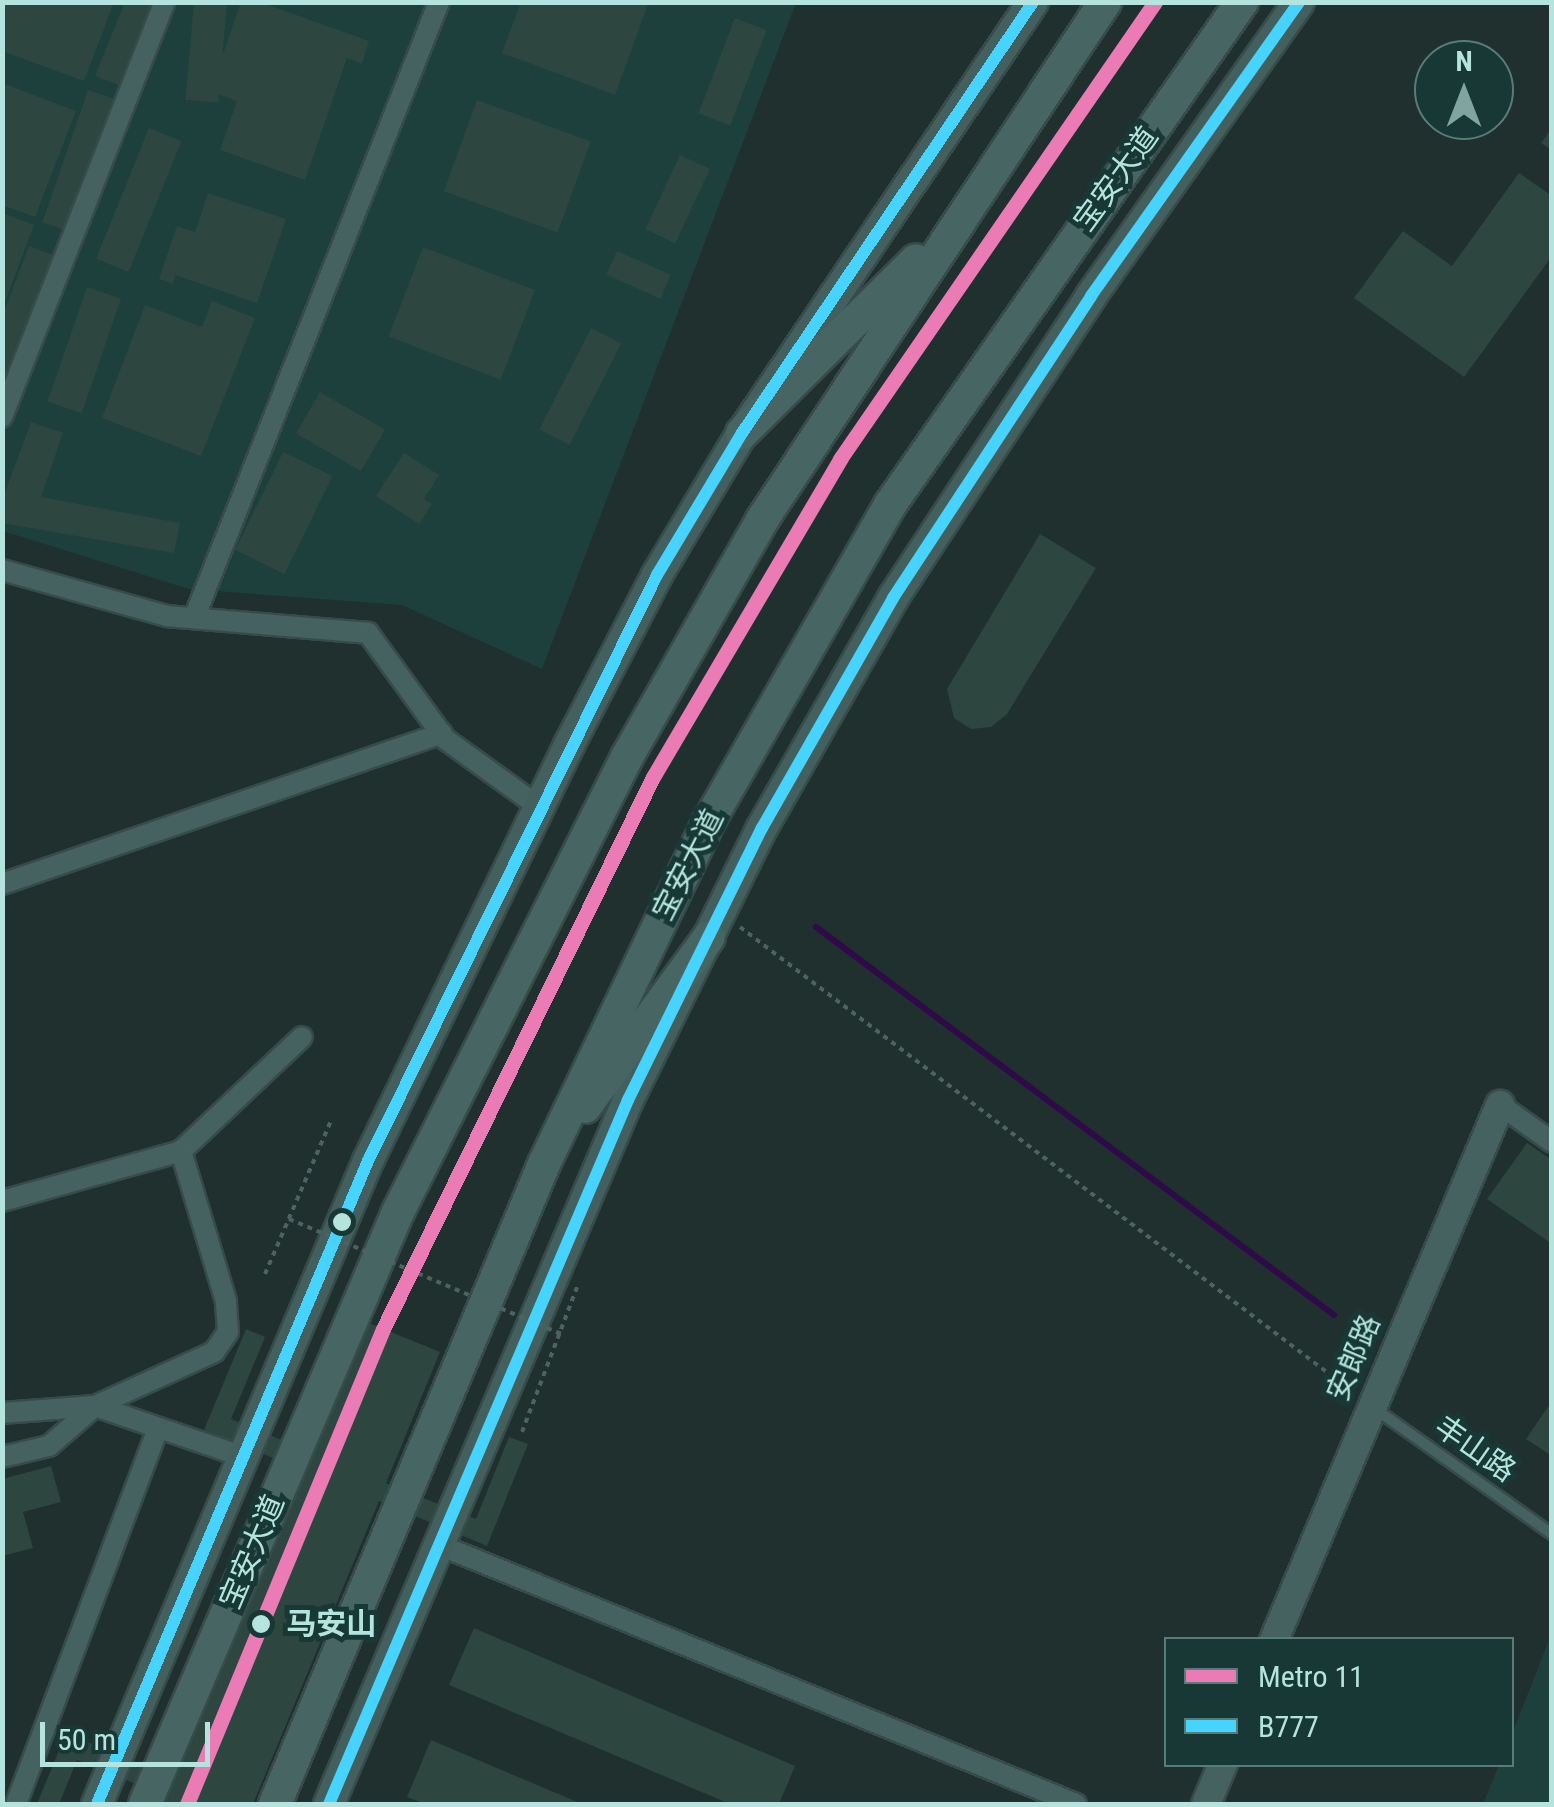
<!DOCTYPE html>
<meta charset="utf-8">
<style>
body{margin:0}
#map{position:relative;width:1554px;height:1807px;overflow:hidden;background:#1f302f;font-family:"Roboto Condensed","Noto Sans SC",sans-serif}
div>[style]{position:absolute}
.built>*{inset:0;background:#1d403d}
.stream>*{height:6px;margin:-3px;padding:0 3px;transform-origin:3px;border-radius:3px;background:#2f0a48}
.building>*{inset:0;background:#2d4640;transform-origin:0 0}
.path>*{height:4px;margin-top:-2px;transform-origin:0;background:repeating-linear-gradient(90deg,#4d6361 0 5px,transparent 0 10px)}
.roads{filter:drop-shadow(2px 0 #374c4a) drop-shadow(-2px 0 #374c4a) drop-shadow(0 2px #374c4a) drop-shadow(0 -2px #374c4a)}
.service>*{height:10px;margin:-5px;padding:0 5px;transform-origin:5px;border-radius:5px;background:#456260}
.minor>*{height:20px;margin:-10px;padding:0 10px;transform-origin:10px;border-radius:10px;background:#456260}
.tertiary>*{height:28px;margin:-14px;padding:0 14px;transform-origin:14px;border-radius:14px;background:#456260}
.secondary>*{height:30px;margin:-15px;padding:0 15px;transform-origin:15px;border-radius:15px;background:#43605e}
.primary>*{height:32px;margin:-16px;padding:0 16px;transform-origin:16px;border-radius:16px;background:#476663}
.path-bridge>*{height:4px;margin-top:-2px;transform-origin:0;background:repeating-linear-gradient(90deg,#4d6361 0 5px,transparent 0 10px)}
.bus-1>*{height:12px;margin:-6px;padding:0 6px;transform-origin:6px;border-radius:6px;background:#46d4ff}
.metro-1>*{height:15px;margin:-7.5px;padding:0 7.5px;transform-origin:7.5px;border-radius:7.5px;background:#eb7bb4}
.dots>*{width:28px;height:28px;translate:-50% -50%;box-sizing:border-box;border:5px solid #173835;border-radius:50%}
span{translate:-50% -50%;white-space:nowrap;text-align:center;line-height:1.15;-webkit-text-stroke:10px #173835;paint-order:stroke}
.street-label{font-size:30px;color:#b5e4de}
.stop-label{font-size:30px;color:#b5e4de;font-weight:700}
.left{translate:0 -50%;text-align:left}
.frame{position:absolute;inset:0;border:5px solid #b5e4de;pointer-events:none}
.legend{position:absolute;left:1164px;top:1637px;width:350px;height:130px;box-sizing:border-box;background:#173835;border:2px solid #567d79;margin:0;padding:12px 18px;list-style:none;font-size:30px;color:#b5e4de}
.legend li{display:flex;align-items:center;gap:20px;height:50px}
.legend b{width:50px;border:2px solid #567d79}
.north{position:absolute;left:1414px;top:40px;width:100px;height:100px;box-sizing:border-box;background:#173835;border:2px solid #567d79;border-radius:50%;rotate:0deg;font-size:28px;font-weight:700;line-height:40px;text-align:center;color:#b5e4de}
.north::after{content:'';display:block;margin:auto;width:35px;height:45px;background:#80a5a1;clip-path:polygon(50% 0,100% 100%,50% 72%,0 100%)}
.scale{position:absolute;left:40px;top:1722px;width:170px;height:45px;box-sizing:border-box;border:5px solid #b5e4de;border-top:0;padding-left:12px;font-size:30px;line-height:35px;white-space:nowrap;color:#b5e4de;-webkit-text-stroke:8px #173835;paint-order:stroke}
</style>
<div id="map">
<div class="built">
<div style="clip-path:polygon(3px 3px,796px 3px,542px 669px,402px 605px,189px 589px,3px 531px)"></div>
<div style="clip-path:polygon(1551px 1635px,1551px 1804px,1483px 1804px,1499px 1765px,1512px 1764px,1512px 1734px)"></div>
</div>
<div class="stream">
<div style="left:816px;top:927px;width:647px;rotate:36.83deg"></div>
</div>
<div class="building">
<div style="clip-path:polygon(2px 2px,114px 2px,84px 81px,2px 51px)"></div>
<div style="clip-path:polygon(125px 2px,159px 2px,127px 88px,95px 76px)"></div>
<div style="left:194px;top:2px;width:33px;height:98px;rotate:5deg"></div>
<div style="clip-path:polygon(241px 2px,260px 2px,369px 41px,362px 64px,347px 58px,305px 180px,220px 150px,237px 101px,210px 91px)"></div>
<div style="clip-path:polygon(521px 2px,648px 4px,615px 95px,502px 53px)"></div>
<div style="left:735px;top:18px;width:34px;height:102px;rotate:21deg"></div>
<div style="clip-path:polygon(2px 83px,76px 111px,35px 217px,2px 205px)"></div>
<div style="left:88px;top:90px;width:34px;height:140px;rotate:19deg"></div>
<div style="left:477px;top:100px;width:121px;height:97px;rotate:20deg"></div>
<div style="left:149px;top:128px;width:35px;height:141px;rotate:22deg"></div>
<div style="clip-path:polygon(1552px 128px,1552px 150px,1541px 143px)"></div>
<div style="left:680px;top:155px;width:33px;height:82px;rotate:25deg"></div>
<div style="clip-path:polygon(1519px 173px,1552px 196px,1552px 256px,1464px 377px,1354px 298px,1403px 231px,1452px 266px)"></div>
<div style="clip-path:polygon(208px 193px,286px 219px,257px 303px,175px 275px,173px 284px,159px 279px,177px 226px,195px 232px)"></div>
<div style="clip-path:polygon(2px 213px,34px 225px,3px 307px,2px 307px)"></div>
<div style="clip-path:polygon(29px 246px,61px 258px,12px 389px,2px 386px,2px 317px)"></div>
<div style="left:423px;top:247px;width:120px;height:96px;rotate:21deg"></div>
<div style="left:617px;top:251px;width:59px;height:26px;rotate:24deg"></div>
<div style="left:87px;top:287px;width:36px;height:121px;rotate:19deg"></div>
<div style="clip-path:polygon(212px 301px,255px 318px,201px 456px,102px 418px,145px 305px,202px 327px)"></div>
<div style="left:591px;top:328px;width:34px;height:114px;rotate:27deg"></div>
<div style="left:320px;top:392px;width:75px;height:48px;rotate:30deg"></div>
<div style="clip-path:polygon(31px 422px,63px 433px,41px 497px,180px 523px,174px 553px,2px 523px,2px 501px)"></div>
<div style="left:283px;top:452px;width:55px;height:109px;rotate:26deg"></div>
<div style="clip-path:polygon(404px 453px,439px 475px,424px 499px,432px 504px,419px 524px,376px 496px)"></div>
<div style="clip-path:polygon(1040px 534px,1096px 568px,1007px 714px,991px 727px,971px 729px,954px 718px,947px 689px)"></div>
<div style="clip-path:polygon(1527px 1143px,1552px 1160px,1552px 1244px,1487px 1199px)"></div>
<div style="clip-path:polygon(364px 1321px,440px 1352px,386px 1483px,476px 1519px,509px 1437px,528px 1444px,487px 1546px,379px 1501px,253px 1804px,165px 1804px,168px 1797px,77px 1760px,59px 1804px,37px 1804px,69px 1726px,89px 1734px,85px 1741px,176px 1778px,303px 1470px,204px 1430px,246px 1329px,265px 1337px,231px 1419px,311px 1452px)"></div>
<div style="clip-path:polygon(1552px 1401px,1552px 1456px,1526px 1439px)"></div>
<div style="clip-path:polygon(51px 1466px,61px 1502px,23px 1512px,33px 1548px,2px 1556px,2px 1479px)"></div>
<div style="clip-path:polygon(474px 1628px,795px 1766px,779px 1804px,730px 1804px,449px 1685px)"></div>
<div style="clip-path:polygon(431px 1740px,582px 1804px,425px 1804px,407px 1797px)"></div>
</div>
<div class="path">
<div style="left:740px;top:927px;width:769px;rotate:37.18deg"></div>
<div style="left:265px;top:1274px;width:167px;rotate:-66.7deg"></div>
<div style="left:522px;top:1432px;width:160px;rotate:-69.2deg"></div>
</div>
<div class="roads">
<div class="service">
<div style="left:1374px;top:1408px;width:218px;rotate:35.3deg"></div>
</div>
<div class="minor">
<div style="left:2px;top:417px;width:446px;rotate:-68.6deg"></div>
<div style="left:2px;top:570px;width:171px;rotate:15.6deg"></div>
<div style="left:167px;top:616px;width:202px;rotate:4.8deg"></div>
<div style="left:368px;top:633px;width:131px;rotate:54deg"></div>
<div style="left:445px;top:739px;width:115px;rotate:35.8deg"></div>
<div style="left:194px;top:618px;width:663px;rotate:-68.31deg"></div>
<div style="left:2px;top:884px;width:465px;rotate:-18.9deg"></div>
<div style="left:1500px;top:1105px;width:64px;rotate:35.4deg"></div>
<div style="left:2px;top:1201px;width:186px;rotate:-15.6deg"></div>
<div style="left:181px;top:1151px;width:166px;rotate:-43.3deg"></div>
<div style="left:2px;top:1413px;width:93px;rotate:-4.3deg"></div>
<div style="left:95px;top:1406px;width:154px;rotate:18.9deg"></div>
<div style="left:2px;top:1457px;width:48px;rotate:-13.2deg"></div>
<div style="left:49px;top:1446px;width:61px;rotate:-41deg"></div>
<div style="left:95px;top:1406px;width:131px;rotate:-24.4deg"></div>
<div style="left:214px;top:1352px;width:24px;rotate:-55deg"></div>
<div style="left:228px;top:1332px;width:31px;rotate:-94deg"></div>
<div style="left:226px;top:1301px;width:157px;rotate:-106.7deg"></div>
<div style="left:437px;top:1544px;width:690px;rotate:22.14deg"></div>
<div style="left:16px;top:1804px;width:402px;rotate:-69.3deg"></div>
</div>
<div class="tertiary">
<div style="left:1274px;top:1640px;width:581px;rotate:-67.1deg"></div>
<div style="left:1206px;top:1804px;width:43px;rotate:-67deg"></div>
</div>
<div class="secondary">
<div style="left:97px;top:1804px;width:698px;rotate:-67.15deg"></div>
<div style="left:368px;top:1161px;width:462px;rotate:-64.2deg"></div>
<div style="left:569px;top:745px;width:191px;rotate:-62.6deg"></div>
<div style="left:657px;top:575px;width:165px;rotate:-59.1deg"></div>
<div style="left:742px;top:433px;width:520px;rotate:-55.97deg"></div>
<div style="left:329px;top:1804px;width:765px;rotate:-66.99deg"></div>
<div style="left:628px;top:1100px;width:303px;rotate:-63.8deg"></div>
<div style="left:762px;top:828px;width:265px;rotate:-60.3deg"></div>
<div style="left:893px;top:598px;width:361px;rotate:-56.7deg"></div>
<div style="left:1091px;top:296px;width:360px;rotate:-54.7deg"></div>
</div>
<div class="primary">
<div style="left:742px;top:433px;width:245px;rotate:-44.8deg"></div>
<div style="left:585px;top:1107px;width:210px;rotate:-53.9deg"></div>
<div style="left:145px;top:1804px;width:644px;rotate:-66.86deg"></div>
<div style="left:398px;top:1212px;width:509px;rotate:-63.28deg"></div>
<div style="left:627px;top:757px;width:273px;rotate:-60.3deg"></div>
<div style="left:762px;top:520px;width:621px;rotate:-56.49deg"></div>
<div style="left:275px;top:1804px;width:694px;rotate:-67.2deg"></div>
<div style="left:544px;top:1164px;width:381px;rotate:-64.3deg"></div>
<div style="left:709px;top:821px;width:364px;rotate:-60.2deg"></div>
<div style="left:890px;top:505px;width:614px;rotate:-55.02deg"></div>
</div>
</div>
<div class="path-bridge">
<div style="left:289px;top:1219px;width:298px;rotate:22.9deg"></div>
</div>
<div class="bus-1">
<div style="left:97px;top:1804px;width:698px;rotate:-67.15deg"></div>
<div style="left:368px;top:1161px;width:653px;rotate:-63.75deg"></div>
<div style="left:657px;top:575px;width:165px;rotate:-59.1deg"></div>
<div style="left:742px;top:433px;width:520px;rotate:-55.97deg"></div>
<div style="left:329px;top:1804px;width:765px;rotate:-66.99deg"></div>
<div style="left:628px;top:1100px;width:303px;rotate:-63.8deg"></div>
<div style="left:762px;top:828px;width:265px;rotate:-60.3deg"></div>
<div style="left:893px;top:598px;width:361px;rotate:-56.7deg"></div>
<div style="left:1091px;top:296px;width:360px;rotate:-54.7deg"></div>
</div>
<div class="metro-1">
<div style="left:187px;top:1804px;width:514px;rotate:-67.58deg"></div>
<div style="left:383px;top:1329px;width:614px;rotate:-63.94deg"></div>
<div style="left:653px;top:777px;width:369px;rotate:-59.5deg"></div>
<div style="left:840px;top:459px;width:555px;rotate:-55.42deg"></div>
</div>
<div class="dots">
<div style="left:342px;top:1222px;background:#b5e4de"></div>
<div style="left:261px;top:1624px;background:#b5e4de"></div>
</div>
<div class="street-label">
<span style="left:1116px;top:179px;rotate:-54deg">宝安大道</span>
<span style="left:688px;top:865px;rotate:-63deg">宝安大道</span>
<span style="left:1354px;top:1358px;rotate:-67deg">安郎路</span>
<span style="left:1475px;top:1449px;rotate:35deg">丰山路</span>
<span style="left:252px;top:1552px;rotate:-67deg">宝安大道</span>
</div>
<div class="stop-label">
<span class="left" style="left:286px;top:1624px">马安山</span>
</div>
<div class="frame"></div>
<ul class="legend">
<li><b style="height:12px;background:#eb7bb4"></b>Metro 11</li>
<li><b style="height:12px;background:#46d4ff"></b>B777</li>
</ul>
<div class="north">N</div>
<div class="scale">50 m</div>
</div>
